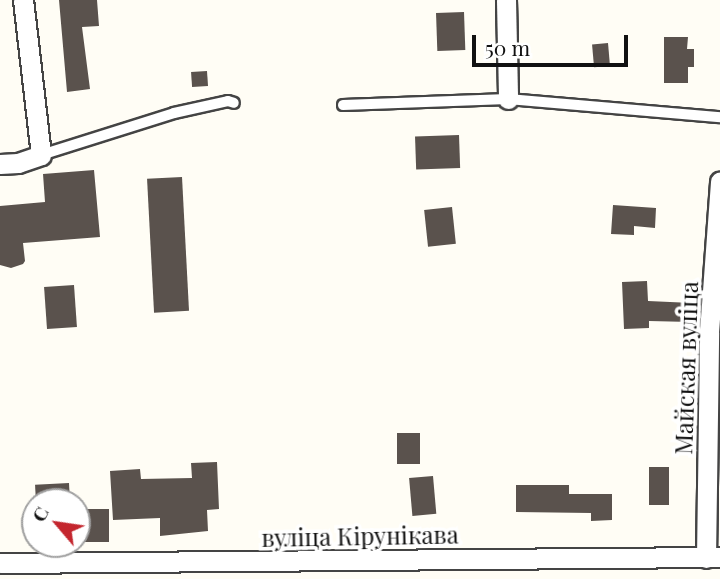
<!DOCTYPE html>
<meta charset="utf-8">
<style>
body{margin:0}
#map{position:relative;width:720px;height:579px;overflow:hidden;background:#fffdf5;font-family:"Playfair Display",serif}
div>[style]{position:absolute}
.building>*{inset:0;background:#5a524d;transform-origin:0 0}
.roads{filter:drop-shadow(2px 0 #444) drop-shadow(-2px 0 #444) drop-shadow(0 2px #444) drop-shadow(0 -2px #444)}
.service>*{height:10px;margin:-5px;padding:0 5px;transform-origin:5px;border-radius:5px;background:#fff}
.minor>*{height:19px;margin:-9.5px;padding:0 9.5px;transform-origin:9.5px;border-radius:9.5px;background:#fff}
span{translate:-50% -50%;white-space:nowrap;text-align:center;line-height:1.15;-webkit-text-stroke:7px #fff;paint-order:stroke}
.street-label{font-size:24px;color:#111}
.north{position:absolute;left:21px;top:488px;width:70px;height:70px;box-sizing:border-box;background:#fff;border:2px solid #a0a0a0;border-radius:50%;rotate:299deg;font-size:19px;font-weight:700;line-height:28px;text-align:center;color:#111}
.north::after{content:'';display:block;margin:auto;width:24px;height:32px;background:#c4262e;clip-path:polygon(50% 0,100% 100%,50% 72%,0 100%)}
.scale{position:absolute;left:472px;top:35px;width:156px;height:32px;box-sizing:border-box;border:4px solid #111;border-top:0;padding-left:9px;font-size:21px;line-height:24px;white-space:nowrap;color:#111;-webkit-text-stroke:5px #fff;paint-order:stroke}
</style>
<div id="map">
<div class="building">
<div style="clip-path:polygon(59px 0,97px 0,99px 26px,82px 27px,90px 89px,67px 92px)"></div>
<div style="left:464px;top:12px;width:38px;height:28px;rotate:88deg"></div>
<div style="clip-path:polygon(664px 37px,688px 37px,687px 49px,694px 49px,694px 67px,688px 67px,688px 83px,664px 83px)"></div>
<div style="left:608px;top:43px;width:23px;height:16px;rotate:85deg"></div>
<div style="left:207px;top:71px;width:15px;height:16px;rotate:86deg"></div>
<div style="left:459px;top:135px;width:33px;height:44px;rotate:88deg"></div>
<div style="clip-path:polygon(94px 170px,100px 237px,23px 243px,25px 261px,23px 264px,11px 268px,0 265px,0 206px,45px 202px,43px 174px)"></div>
<div style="left:182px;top:177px;width:134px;height:35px;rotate:87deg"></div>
<div style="clip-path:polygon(613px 205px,656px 208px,655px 228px,634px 226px,634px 235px,611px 234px)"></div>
<div style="left:452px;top:207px;width:37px;height:28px;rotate:84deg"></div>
<div style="clip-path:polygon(647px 281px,648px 301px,692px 303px,691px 322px,649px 321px,649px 328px,624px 329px,622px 282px)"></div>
<div style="left:74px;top:285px;width:42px;height:30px;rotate:86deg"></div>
<div style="left:397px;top:433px;width:23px;height:31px"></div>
<div style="clip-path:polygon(217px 462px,219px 509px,207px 510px,208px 531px,160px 536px,160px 518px,113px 520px,110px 471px,140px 469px,141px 479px,192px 478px,191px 463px)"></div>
<div style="left:649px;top:467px;width:20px;height:38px"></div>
<div style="left:433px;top:476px;width:38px;height:24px;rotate:85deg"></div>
<div style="left:69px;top:483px;width:19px;height:34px;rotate:87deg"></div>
<div style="clip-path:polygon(516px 485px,569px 485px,569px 494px,612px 494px,612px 520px,591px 521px,591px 513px,516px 512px)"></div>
<div style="left:84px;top:509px;width:25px;height:33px"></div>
</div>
<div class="roads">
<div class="service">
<div style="left:343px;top:105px;width:165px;rotate:-2.1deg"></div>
<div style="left:508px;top:99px;width:213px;rotate:4.9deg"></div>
<div style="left:41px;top:155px;width:139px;rotate:-17.5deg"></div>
<div style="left:174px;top:113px;width:55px;rotate:-12.5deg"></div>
<div style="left:228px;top:101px;width:6px;rotate:18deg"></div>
</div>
<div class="minor">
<div style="left:506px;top:0;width:99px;rotate:88.8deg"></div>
<div style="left:0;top:164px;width:18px;rotate:-3deg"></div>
<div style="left:18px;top:163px;width:24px;rotate:-19deg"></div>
<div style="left:41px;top:155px;width:156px;rotate:-96.6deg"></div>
<div style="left:706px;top:558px;width:226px;rotate:-89.2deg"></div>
<div style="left:709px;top:332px;width:151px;rotate:-85.8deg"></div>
<div style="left:0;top:563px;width:720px;rotate:-0.48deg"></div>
</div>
</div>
<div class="street-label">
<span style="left:686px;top:368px;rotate:-88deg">Майская вуліца</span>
<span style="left:360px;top:536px;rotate:-1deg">вуліца Кірунікава</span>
</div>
<div class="north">С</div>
<div class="scale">50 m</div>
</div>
